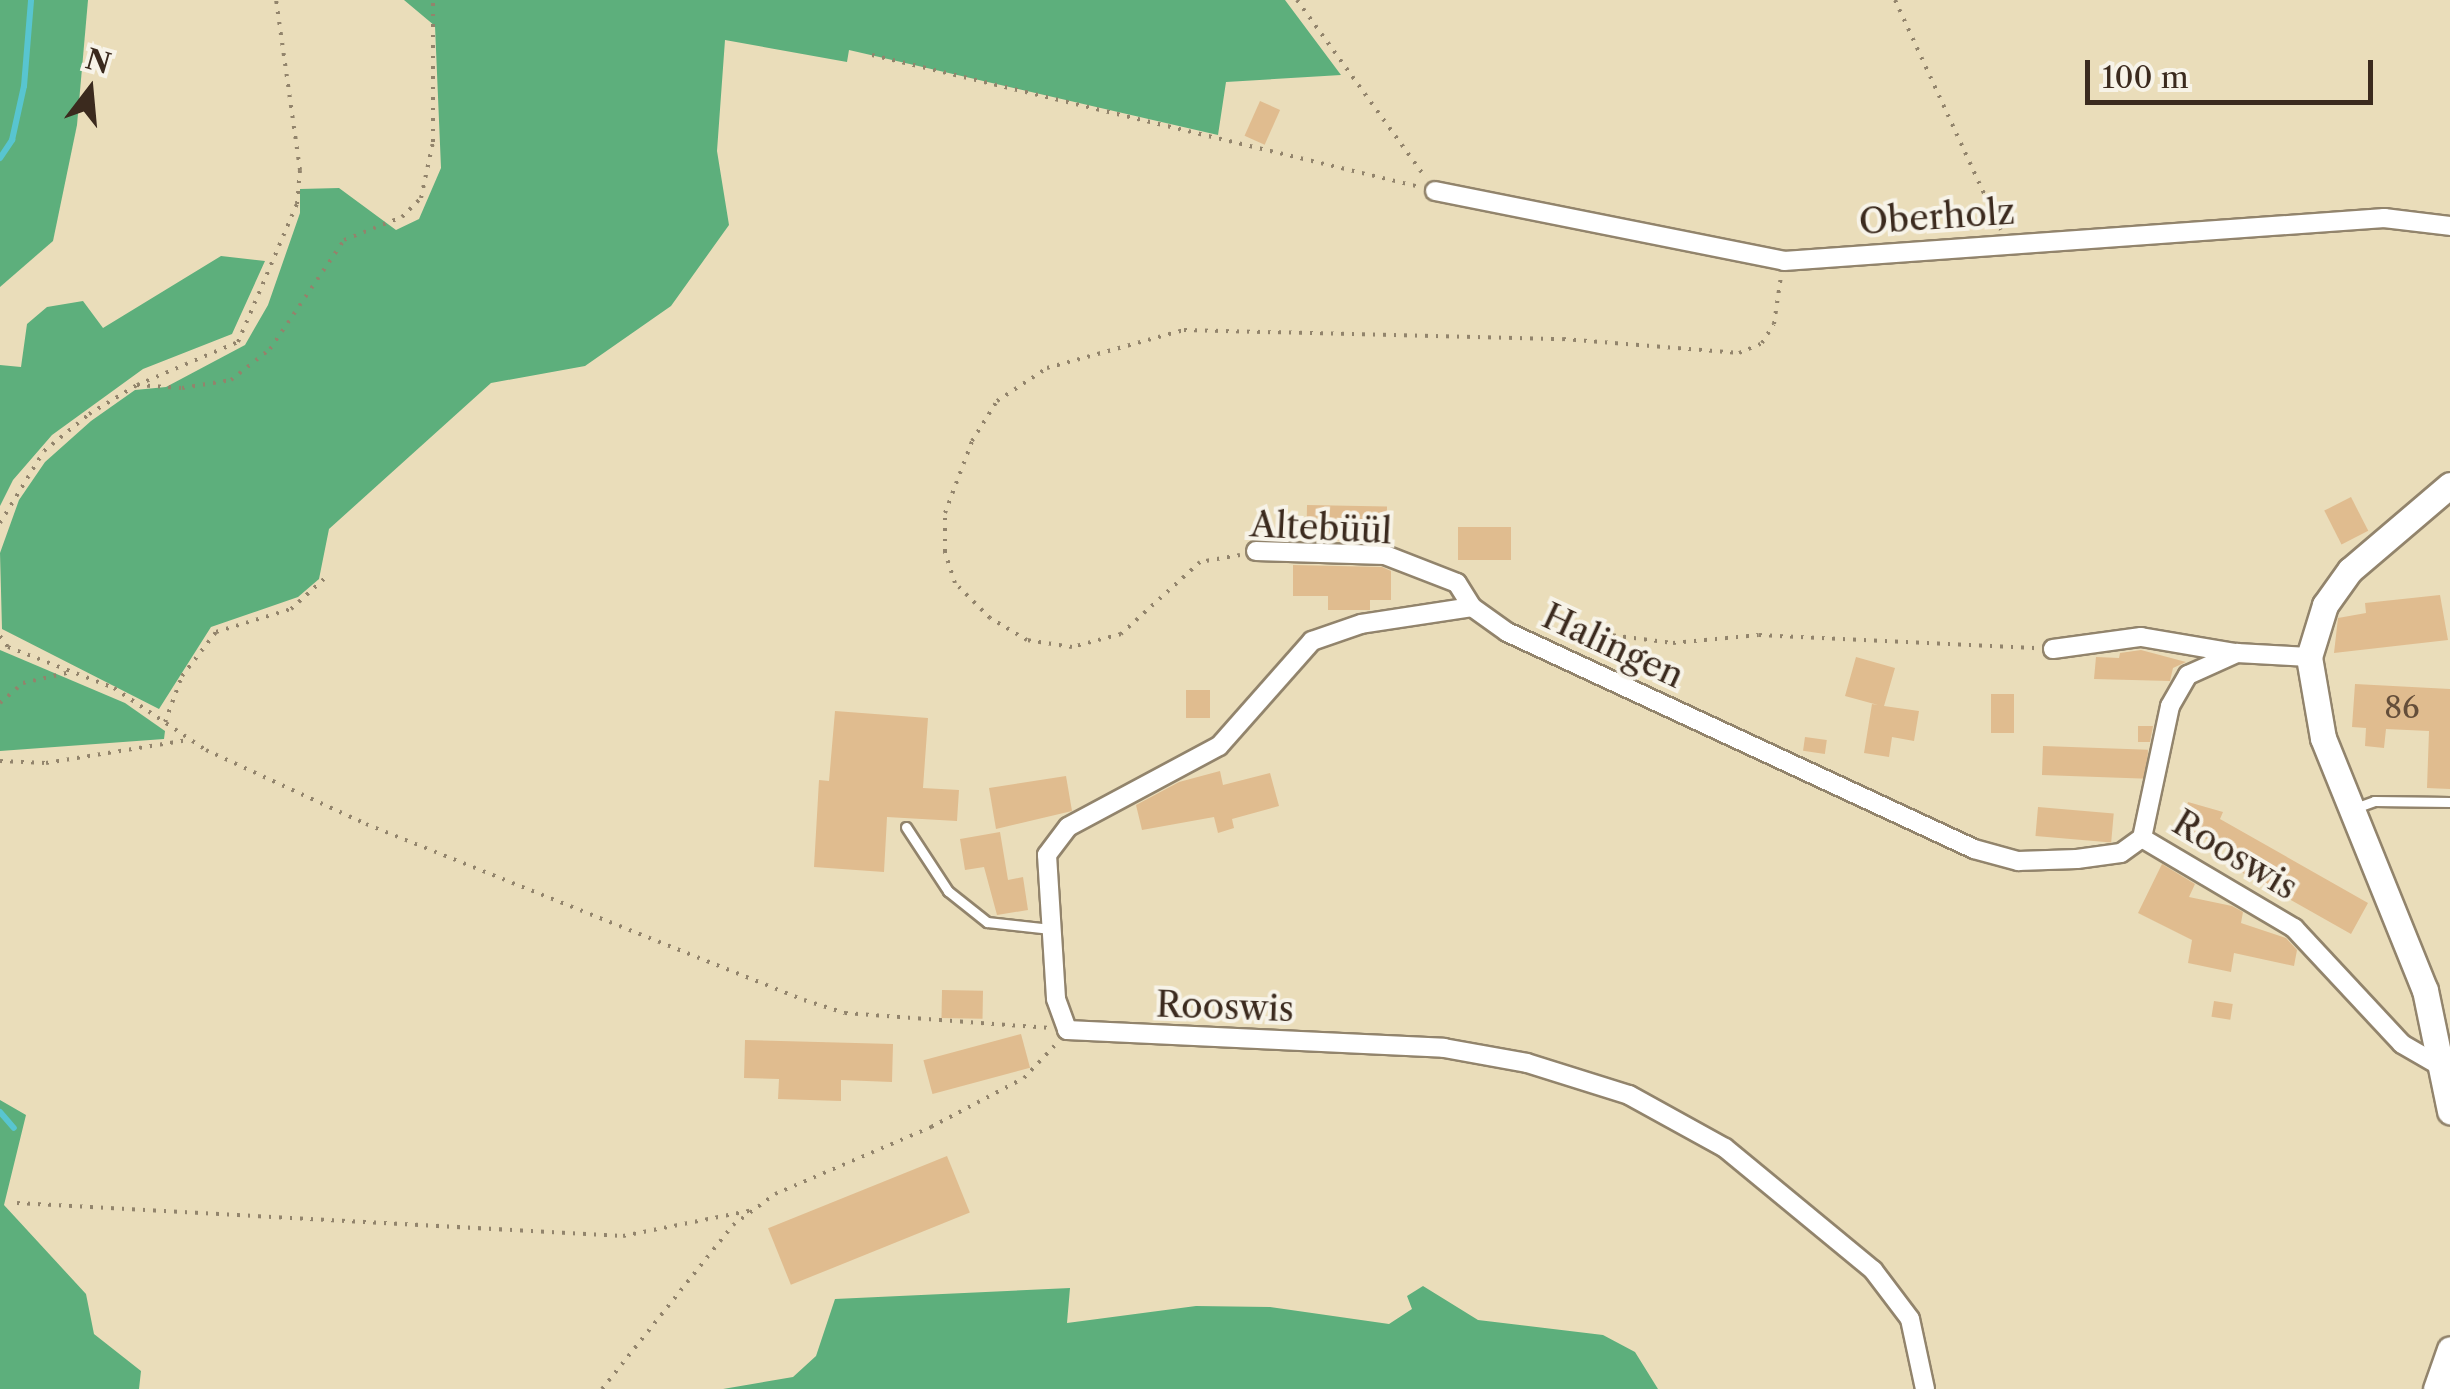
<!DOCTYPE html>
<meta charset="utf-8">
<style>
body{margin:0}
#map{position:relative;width:2450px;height:1389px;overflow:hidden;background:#eaddba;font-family:"Libre Caslon Text",serif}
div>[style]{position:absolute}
.forest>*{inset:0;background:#5daf7c}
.stream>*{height:6px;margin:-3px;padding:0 3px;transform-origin:3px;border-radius:3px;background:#58c5d0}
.building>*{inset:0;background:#e0bc8f;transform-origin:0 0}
.path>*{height:4px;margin-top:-2px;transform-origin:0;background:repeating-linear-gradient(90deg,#92846c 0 2.5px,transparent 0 10.5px)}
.roads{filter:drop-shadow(2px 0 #92846c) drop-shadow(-2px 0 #92846c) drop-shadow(0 2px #92846c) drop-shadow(0 -2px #92846c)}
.lane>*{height:9px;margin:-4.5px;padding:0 4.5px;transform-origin:4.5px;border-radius:4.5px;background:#fff}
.street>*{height:18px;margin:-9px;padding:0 9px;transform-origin:9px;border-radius:9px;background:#fff}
.secondary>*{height:25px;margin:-12.5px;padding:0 12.5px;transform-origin:12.5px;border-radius:12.5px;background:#fff}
span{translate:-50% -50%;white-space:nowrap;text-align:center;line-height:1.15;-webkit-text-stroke:8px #f7f3e8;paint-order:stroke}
.number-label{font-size:30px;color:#644e3a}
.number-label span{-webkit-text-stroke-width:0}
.street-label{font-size:35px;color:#3b2a1e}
.north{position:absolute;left:40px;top:40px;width:100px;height:100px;-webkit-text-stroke:8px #f7f3e8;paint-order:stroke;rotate:16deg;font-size:28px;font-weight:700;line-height:40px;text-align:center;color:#3b2a1e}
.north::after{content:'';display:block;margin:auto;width:35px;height:45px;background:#3b2a1e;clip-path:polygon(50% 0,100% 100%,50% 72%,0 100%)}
.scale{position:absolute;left:2085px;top:60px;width:288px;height:45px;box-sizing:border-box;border:5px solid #3b2a1e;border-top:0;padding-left:12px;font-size:30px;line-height:35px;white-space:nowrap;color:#3b2a1e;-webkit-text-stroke:8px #f7f3e8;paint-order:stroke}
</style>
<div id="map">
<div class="forest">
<div style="clip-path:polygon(0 0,88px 0,77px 125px,53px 241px,0 287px)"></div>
<div style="clip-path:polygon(404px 0,1285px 0,1341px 75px,1226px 82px,1218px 135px,849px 50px,847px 62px,725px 40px,717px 151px,729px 225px,671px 306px,585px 366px,491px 383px,329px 529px,319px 579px,298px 597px,211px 627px,159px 709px,2px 629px,0 553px,19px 500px,45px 462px,91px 421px,135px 390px,166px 387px,245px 345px,268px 305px,300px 213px,300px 189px,339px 188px,396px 230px,419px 219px,441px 168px,435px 26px)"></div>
<div style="clip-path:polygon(221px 256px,265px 261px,232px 334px,143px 369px,52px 435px,13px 480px,0 506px,0 365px,21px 367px,27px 324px,47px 307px,83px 301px,103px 328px)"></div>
<div style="clip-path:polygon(0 650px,125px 703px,165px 731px,164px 739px,0 751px)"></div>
<div style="clip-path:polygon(0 1100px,26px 1115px,4px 1205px,86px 1294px,94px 1334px,141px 1371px,139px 1389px,0 1389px)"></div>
<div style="clip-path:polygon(1423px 1286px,1478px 1320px,1603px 1335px,1635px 1352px,1658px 1389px,723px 1389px,793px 1377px,816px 1356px,835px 1299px,1070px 1288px,1067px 1323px,1196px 1306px,1270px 1307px,1389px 1324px,1412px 1309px,1407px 1296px)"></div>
</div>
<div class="stream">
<div style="left:0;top:158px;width:22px;rotate:-56deg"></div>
<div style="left:12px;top:140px;width:55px;rotate:-77.5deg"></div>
<div style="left:24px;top:86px;width:86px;rotate:-85.3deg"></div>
<div style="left:0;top:1112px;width:21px;rotate:49deg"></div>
</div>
<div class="building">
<div style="left:1260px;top:101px;width:22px;height:38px;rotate:24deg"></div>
<div style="left:2351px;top:497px;width:38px;height:30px;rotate:63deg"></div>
<div style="left:1307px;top:505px;width:80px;height:35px;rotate:1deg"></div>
<div style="left:1458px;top:527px;width:53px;height:33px"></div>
<div style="clip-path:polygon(1293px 565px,1382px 567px,1391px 571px,1391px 600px,1370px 600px,1370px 610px,1328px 610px,1328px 596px,1293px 596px)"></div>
<div style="clip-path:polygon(2440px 595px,2448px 640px,2334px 653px,2338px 618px,2366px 613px,2365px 603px)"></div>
<div style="clip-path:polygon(2141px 650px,2186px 662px,2173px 668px,2170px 681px,2094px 679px,2096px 657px,2119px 658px,2120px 653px)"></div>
<div style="clip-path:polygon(1856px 657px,1895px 668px,1884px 706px,1919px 711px,1914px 741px,1892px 737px,1889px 757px,1864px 753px,1872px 704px,1878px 705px,1845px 696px)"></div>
<div style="clip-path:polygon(2355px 684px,2450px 689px,2450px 789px,2427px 788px,2429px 731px,2386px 729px,2384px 748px,2365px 746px,2366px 728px,2352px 727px)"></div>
<div style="left:1186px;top:690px;width:24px;height:28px"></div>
<div style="left:1991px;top:694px;width:23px;height:39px"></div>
<div style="clip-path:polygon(835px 711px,928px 718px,923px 788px,959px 790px,957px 821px,887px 817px,884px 872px,814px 867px,819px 780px,829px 781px)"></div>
<div style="clip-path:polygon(2138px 726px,2153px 726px,2150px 742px,2138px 742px)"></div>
<div style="left:1805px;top:737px;width:22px;height:14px;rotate:8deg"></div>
<div style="left:2043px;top:746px;width:105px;height:29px;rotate:2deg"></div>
<div style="clip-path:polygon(1220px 771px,1223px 785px,1270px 773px,1279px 806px,1232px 819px,1234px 828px,1218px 833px,1214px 817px,1142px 830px,1136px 805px,1179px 782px)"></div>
<div style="clip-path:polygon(1066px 776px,1072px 811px,996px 829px,989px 788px)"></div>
<div style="clip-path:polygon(2188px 802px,2223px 812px,2220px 819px,2368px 903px,2351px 934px,2225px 863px,2234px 847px,2180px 831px)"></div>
<div style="left:2038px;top:807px;width:76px;height:29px;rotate:5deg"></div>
<div style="clip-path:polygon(1000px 832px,1008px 880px,1023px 877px,1028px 910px,997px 915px,984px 867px,965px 870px,960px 839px)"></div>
<div style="clip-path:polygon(2162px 864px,2195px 884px,2189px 897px,2232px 906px,2243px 912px,2241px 923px,2286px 938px,2297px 950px,2294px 966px,2234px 953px,2231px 972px,2188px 963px,2192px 940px,2138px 913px)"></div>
<div style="left:942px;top:990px;width:41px;height:28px;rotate:1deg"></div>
<div style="left:2214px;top:1001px;width:19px;height:16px;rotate:9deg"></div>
<div style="left:1021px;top:1034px;width:35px;height:101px;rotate:75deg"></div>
<div style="clip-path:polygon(745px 1040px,893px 1044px,892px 1082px,841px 1080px,841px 1101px,778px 1099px,779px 1079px,744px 1078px)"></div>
<div style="left:947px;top:1156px;width:61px;height:193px;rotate:68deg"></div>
</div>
<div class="path">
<div style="left:1297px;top:0;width:220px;rotate:54.1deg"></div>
<div style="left:1895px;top:0;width:253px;rotate:65.3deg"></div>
<div style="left:872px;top:55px;width:560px;rotate:13.54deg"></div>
<div style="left:137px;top:385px;width:110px;rotate:-23.1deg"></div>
<div style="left:238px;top:342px;width:150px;rotate:-66.9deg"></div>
<div style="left:297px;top:204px;width:34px;rotate:-85deg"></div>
<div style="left:300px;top:170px;width:172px;rotate:-98deg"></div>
<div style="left:0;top:523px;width:84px;rotate:-58.6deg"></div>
<div style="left:44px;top:451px;width:58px;rotate:-39.4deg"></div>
<div style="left:89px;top:414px;width:56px;rotate:-31.1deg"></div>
<div style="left:137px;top:385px;width:45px;rotate:3.8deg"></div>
<div style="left:182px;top:388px;width:50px;rotate:-9.3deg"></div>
<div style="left:231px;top:380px;width:50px;rotate:-38.5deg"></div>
<div style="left:270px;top:349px;width:132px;rotate:-55.8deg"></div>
<div style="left:344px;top:240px;width:62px;rotate:-21.6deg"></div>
<div style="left:402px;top:217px;width:27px;rotate:-45deg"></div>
<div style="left:421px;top:198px;width:57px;rotate:-77.9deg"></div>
<div style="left:433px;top:142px;width:142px;rotate:-90deg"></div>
<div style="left:1240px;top:555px;width:41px;rotate:170.1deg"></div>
<div style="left:1200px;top:562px;width:107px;rotate:137.7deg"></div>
<div style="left:1121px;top:634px;width:51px;rotate:165.1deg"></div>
<div style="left:1072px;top:647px;width:46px;rotate:-171.2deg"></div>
<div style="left:1027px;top:640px;width:43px;rotate:-149.3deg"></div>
<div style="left:990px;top:618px;width:49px;rotate:-135deg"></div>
<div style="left:955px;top:583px;width:33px;rotate:-108deg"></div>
<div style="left:945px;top:552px;width:39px;rotate:-90deg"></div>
<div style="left:945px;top:513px;width:77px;rotate:-69.4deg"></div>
<div style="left:972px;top:441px;width:47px;rotate:-58deg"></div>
<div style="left:997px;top:401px;width:60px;rotate:-33.4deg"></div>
<div style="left:1047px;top:368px;width:142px;rotate:-15.5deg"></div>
<div style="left:1184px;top:330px;width:379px;rotate:1.4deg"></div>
<div style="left:1563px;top:339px;width:177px;rotate:4.5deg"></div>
<div style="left:1739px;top:353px;width:25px;rotate:-23deg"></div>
<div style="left:1762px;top:343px;width:22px;rotate:-58deg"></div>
<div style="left:1774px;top:324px;width:49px;rotate:-81.7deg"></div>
<div style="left:1540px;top:626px;width:134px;rotate:7.3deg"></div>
<div style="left:1673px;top:643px;width:86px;rotate:-5.3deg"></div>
<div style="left:1759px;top:635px;width:279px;rotate:2.7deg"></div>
<div style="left:0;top:636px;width:14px;rotate:54deg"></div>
<div style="left:8px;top:647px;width:114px;rotate:21.1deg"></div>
<div style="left:114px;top:688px;width:111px;rotate:34deg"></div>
<div style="left:206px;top:750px;width:176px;rotate:24.8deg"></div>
<div style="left:366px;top:824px;width:472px;rotate:21.9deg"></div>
<div style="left:804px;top:1000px;width:43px;rotate:17.6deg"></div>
<div style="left:845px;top:1013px;width:203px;rotate:4.2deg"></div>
<div style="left:0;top:703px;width:30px;rotate:-41deg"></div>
<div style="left:23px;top:683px;width:49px;rotate:-12.9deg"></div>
<div style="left:165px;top:722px;width:49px;rotate:-69.7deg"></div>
<div style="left:182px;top:676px;width:56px;rotate:-52.3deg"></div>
<div style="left:216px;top:632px;width:78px;rotate:-17deg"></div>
<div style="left:291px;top:609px;width:46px;rotate:-42.4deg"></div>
<div style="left:0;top:761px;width:46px;rotate:2.5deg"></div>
<div style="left:46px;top:763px;width:144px;rotate:-9.2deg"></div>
<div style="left:17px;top:1203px;width:607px;rotate:3.12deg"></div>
<div style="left:623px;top:1236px;width:133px;rotate:-11.3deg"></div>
<div style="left:602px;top:1389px;width:210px;rotate:-51.4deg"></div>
<div style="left:733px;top:1225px;width:52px;rotate:-36.4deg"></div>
<div style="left:775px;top:1194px;width:170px;rotate:-23.2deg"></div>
<div style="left:931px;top:1127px;width:105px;rotate:-27.8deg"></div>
<div style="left:1024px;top:1078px;width:48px;rotate:-46.7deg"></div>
</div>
<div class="roads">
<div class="lane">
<div style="left:2355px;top:808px;width:20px;rotate:-20deg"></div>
<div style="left:2374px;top:801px;width:76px;rotate:0.8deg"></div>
<div style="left:906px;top:827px;width:77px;rotate:56.7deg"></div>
<div style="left:948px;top:891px;width:50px;rotate:38.5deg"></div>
<div style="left:987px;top:922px;width:64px;rotate:6.2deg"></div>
</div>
<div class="street">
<div style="left:1435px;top:191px;width:356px;rotate:11.3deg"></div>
<div style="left:1784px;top:261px;width:602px;rotate:-4.1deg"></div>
<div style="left:2384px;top:218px;width:66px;rotate:6.9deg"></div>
<div style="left:1256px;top:551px;width:129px;rotate:1.8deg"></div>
<div style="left:1385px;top:555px;width:77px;rotate:21.3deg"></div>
<div style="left:1457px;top:583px;width:28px;rotate:58deg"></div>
<div style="left:1472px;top:607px;width:43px;rotate:35.5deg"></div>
<div style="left:1507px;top:632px;width:515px;rotate:24.92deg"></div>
<div style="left:1974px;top:849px;width:46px;rotate:15.3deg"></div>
<div style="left:2018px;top:861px;width:59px;rotate:-1.9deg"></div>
<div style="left:2077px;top:859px;width:44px;rotate:-7.8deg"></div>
<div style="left:2121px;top:853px;width:26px;rotate:-36deg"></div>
<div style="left:1472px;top:607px;width:112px;rotate:171.3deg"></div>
<div style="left:1361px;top:624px;width:52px;rotate:160.9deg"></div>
<div style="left:1312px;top:641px;width:140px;rotate:131.5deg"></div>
<div style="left:1219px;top:746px;width:171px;rotate:151.8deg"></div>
<div style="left:1068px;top:827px;width:35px;rotate:127deg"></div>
<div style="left:1047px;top:855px;width:144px;rotate:86.4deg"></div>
<div style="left:1056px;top:999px;width:33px;rotate:70deg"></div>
<div style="left:1067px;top:1030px;width:377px;rotate:2.7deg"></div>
<div style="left:1444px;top:1048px;width:84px;rotate:10.2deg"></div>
<div style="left:1527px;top:1063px;width:107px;rotate:17.4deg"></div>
<div style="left:1629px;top:1095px;width:110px;rotate:28.9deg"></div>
<div style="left:1725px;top:1148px;width:192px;rotate:39.5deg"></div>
<div style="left:1873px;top:1270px;width:61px;rotate:52.9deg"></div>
<div style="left:1910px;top:1319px;width:72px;rotate:77.9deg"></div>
<div style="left:2053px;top:649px;width:89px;rotate:-7.8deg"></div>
<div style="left:2141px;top:637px;width:96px;rotate:9.6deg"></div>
<div style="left:2142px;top:838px;width:177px;rotate:30.6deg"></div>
<div style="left:2294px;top:928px;width:158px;rotate:47deg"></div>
<div style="left:2402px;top:1044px;width:46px;rotate:29.9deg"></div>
<div style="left:2142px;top:838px;width:135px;rotate:-78deg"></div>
<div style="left:2170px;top:706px;width:36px;rotate:-60deg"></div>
<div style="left:2188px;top:675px;width:54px;rotate:-24.2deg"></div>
<div style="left:2237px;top:653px;width:72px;rotate:3.2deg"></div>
</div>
<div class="secondary">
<div style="left:2450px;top:485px;width:131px;rotate:139.6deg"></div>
<div style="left:2350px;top:570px;width:43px;rotate:125.5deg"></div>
<div style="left:2325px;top:605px;width:54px;rotate:107.1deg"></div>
<div style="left:2309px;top:657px;width:82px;rotate:80.2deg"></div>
<div style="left:2323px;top:738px;width:272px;rotate:68deg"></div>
<div style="left:2425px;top:990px;width:124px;rotate:78.3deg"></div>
<div style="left:2436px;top:1389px;width:42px;rotate:-70.7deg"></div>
</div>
</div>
<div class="number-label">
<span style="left:2402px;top:708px">86</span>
</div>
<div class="street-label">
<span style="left:1937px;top:217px;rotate:-4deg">Oberholz</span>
<span style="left:1321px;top:528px;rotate:3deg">Altebüül</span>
<span style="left:1613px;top:646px;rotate:25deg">Halingen</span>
<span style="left:2235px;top:855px;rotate:31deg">Rooswis</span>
<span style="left:1225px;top:1007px;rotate:2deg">Rooswis</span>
</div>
<div class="north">N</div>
<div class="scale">100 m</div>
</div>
